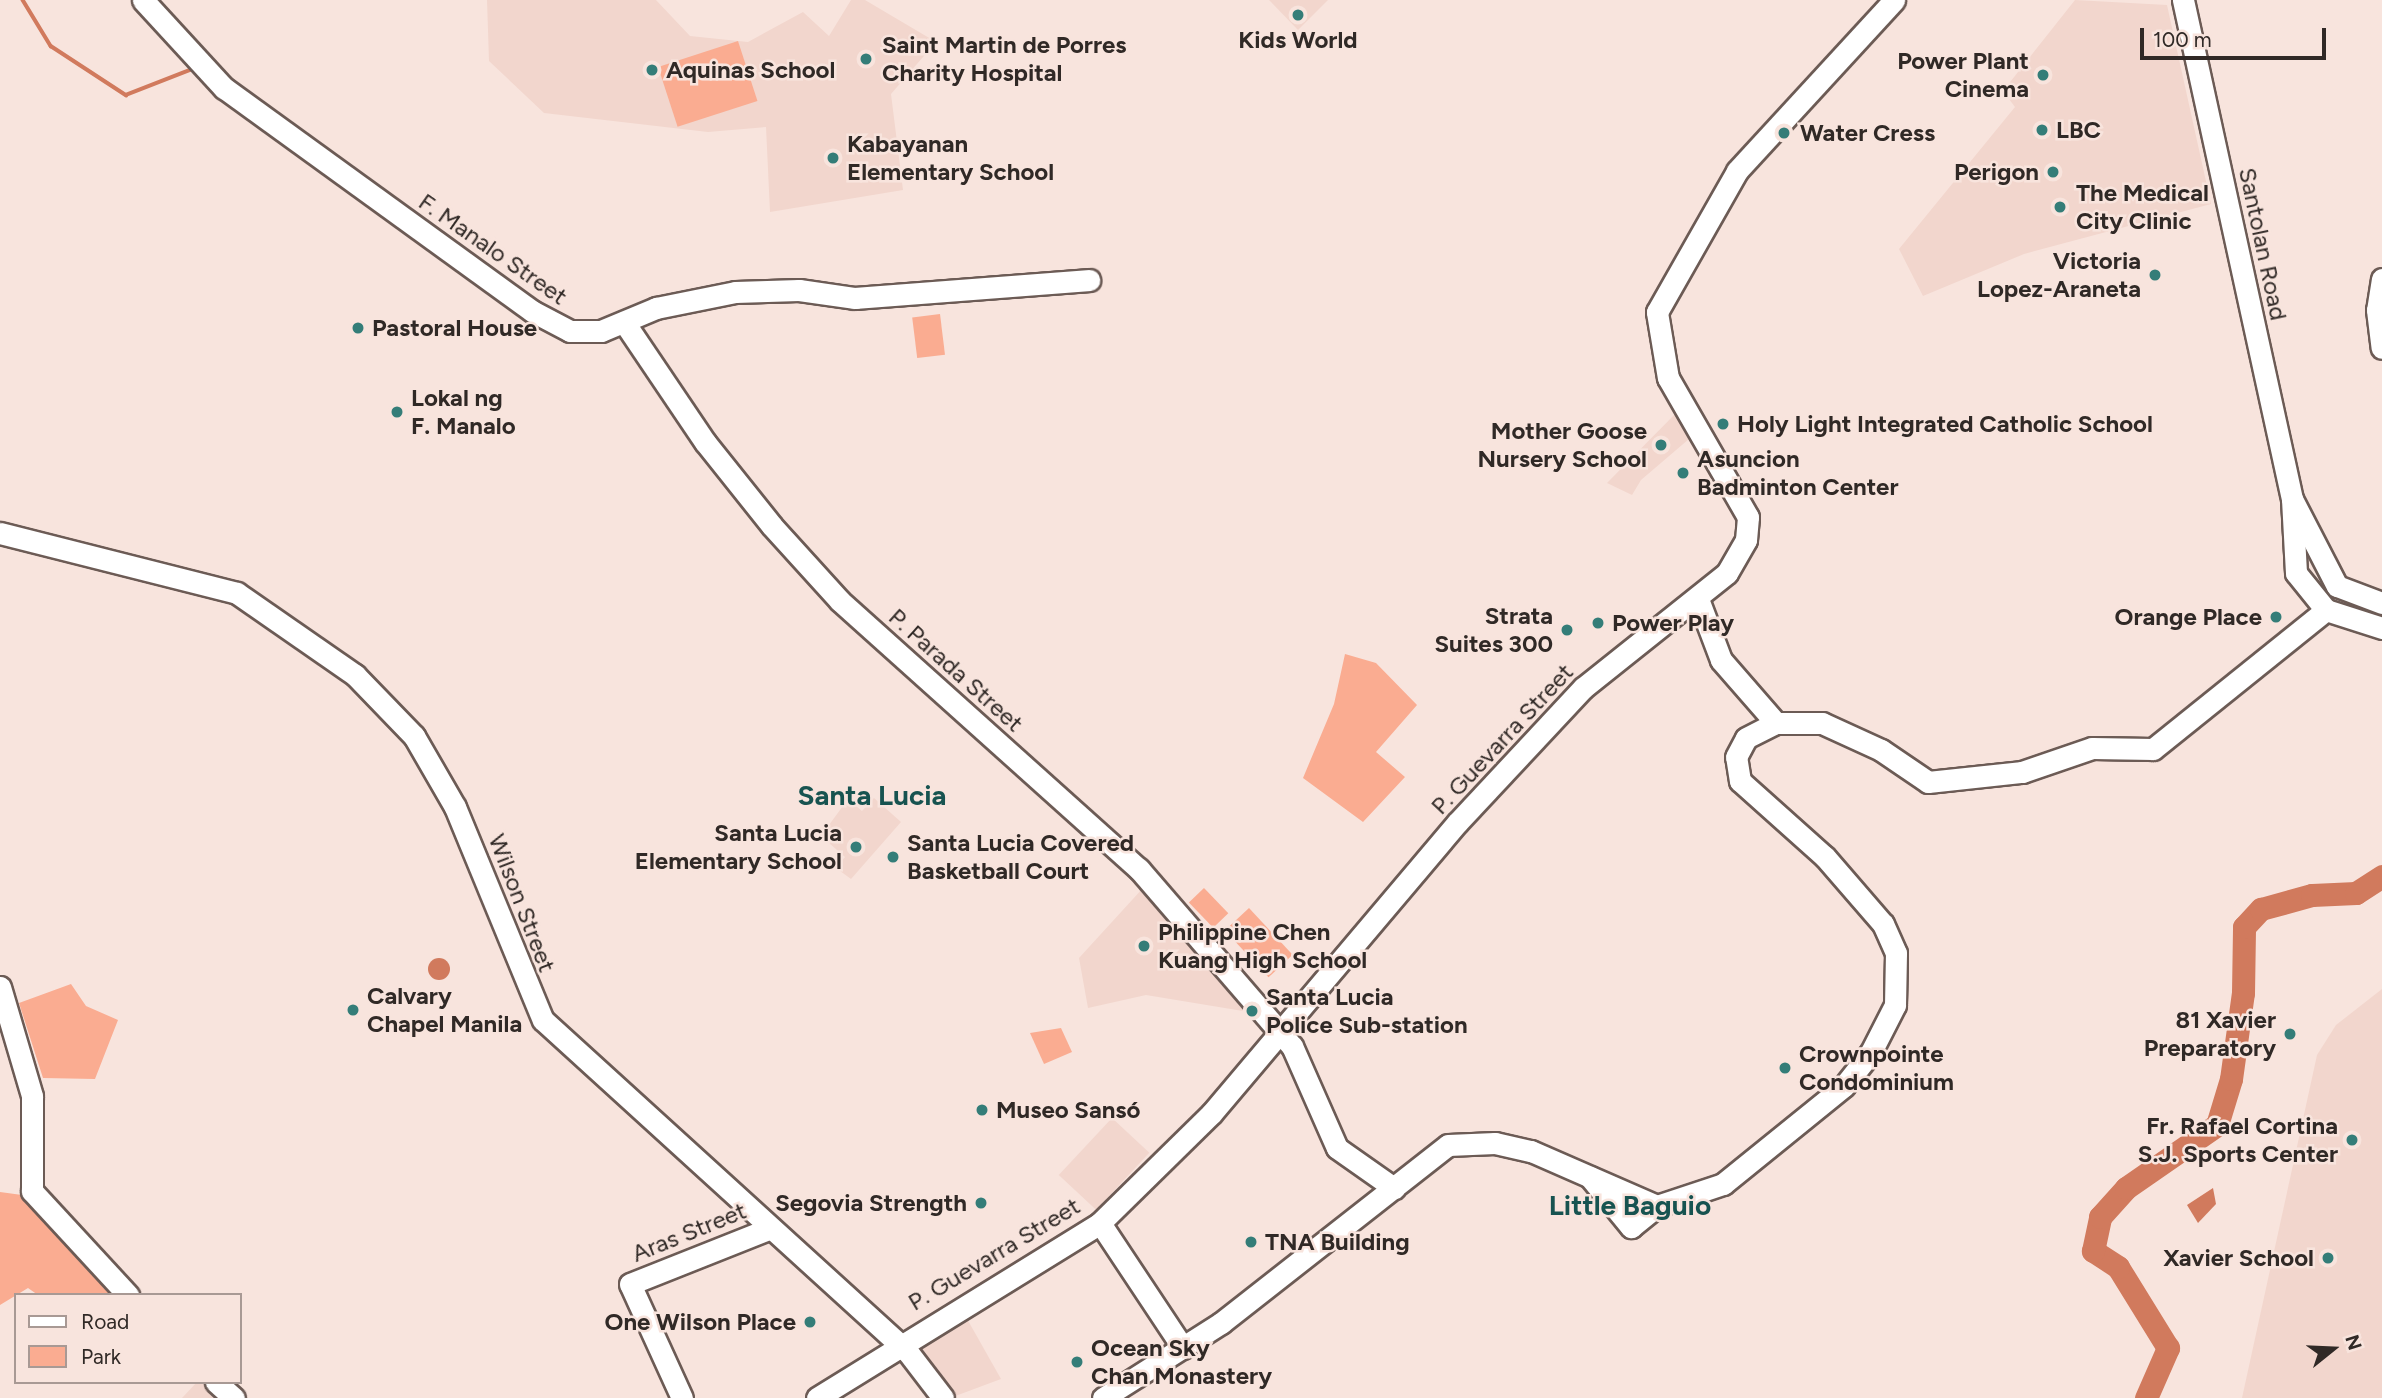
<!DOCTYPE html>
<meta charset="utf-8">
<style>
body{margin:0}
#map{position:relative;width:2382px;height:1398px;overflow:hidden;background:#f8e4dd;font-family:Figtree,sans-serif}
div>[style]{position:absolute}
.built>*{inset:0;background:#f2d6cd;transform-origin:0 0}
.green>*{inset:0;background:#faac91;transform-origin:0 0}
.water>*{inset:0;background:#d17a5d}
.round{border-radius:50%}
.stream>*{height:3.5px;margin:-1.75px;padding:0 1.75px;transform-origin:1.75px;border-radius:1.75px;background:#d17a5d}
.river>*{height:23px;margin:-11.5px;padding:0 11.5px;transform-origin:11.5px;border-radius:11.5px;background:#d17a5d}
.roads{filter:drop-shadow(2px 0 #6c5b55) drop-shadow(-2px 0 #6c5b55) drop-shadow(0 2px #6c5b55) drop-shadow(0 -2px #6c5b55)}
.secondary>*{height:21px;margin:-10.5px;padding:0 10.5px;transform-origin:10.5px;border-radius:10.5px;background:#fff}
.dots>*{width:19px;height:19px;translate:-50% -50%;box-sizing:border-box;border:4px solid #f8e4dd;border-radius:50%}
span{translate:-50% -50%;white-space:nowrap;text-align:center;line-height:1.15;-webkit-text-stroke:5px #f8e4dd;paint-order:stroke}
.poi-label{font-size:24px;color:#302926;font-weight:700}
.left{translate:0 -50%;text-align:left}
.right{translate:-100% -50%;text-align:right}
.street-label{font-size:24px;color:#302926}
.quarter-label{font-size:28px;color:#175350;font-weight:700}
.legend{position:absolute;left:14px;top:1293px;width:228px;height:91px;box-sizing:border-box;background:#f8e4dd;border:2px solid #a89994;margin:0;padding:9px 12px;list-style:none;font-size:21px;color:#302926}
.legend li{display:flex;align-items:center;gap:14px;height:35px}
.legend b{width:35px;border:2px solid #a89994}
.north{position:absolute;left:2298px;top:1314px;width:70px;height:70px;-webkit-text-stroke:5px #f8e4dd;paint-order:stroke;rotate:72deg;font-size:19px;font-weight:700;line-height:28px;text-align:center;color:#302926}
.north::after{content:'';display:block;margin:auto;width:24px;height:32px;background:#302926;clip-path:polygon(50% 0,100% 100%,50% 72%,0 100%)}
.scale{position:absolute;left:2140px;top:28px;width:186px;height:32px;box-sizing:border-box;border:4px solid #302926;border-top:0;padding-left:9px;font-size:21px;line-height:24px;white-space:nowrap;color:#302926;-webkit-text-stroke:5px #f8e4dd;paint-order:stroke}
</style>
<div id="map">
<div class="built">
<div style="clip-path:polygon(487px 0,656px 0,690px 36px,748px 42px,803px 12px,829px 36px,851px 0,865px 0,936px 42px,891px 94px,903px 190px,770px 212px,766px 127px,708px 132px,544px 113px,489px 61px)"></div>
<div style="clip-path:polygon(1269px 0,1328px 0,1298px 30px)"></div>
<div style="clip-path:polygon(2075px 0,2167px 5px,2211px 204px,2024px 254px,1923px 296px,1899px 249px,2015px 107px,2003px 91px)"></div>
<div style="clip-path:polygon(1679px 410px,1696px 433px,1641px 480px,1632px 495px,1607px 483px)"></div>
<div style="clip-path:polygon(874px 798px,901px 822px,851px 879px,836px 868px,845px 857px,821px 836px,848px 799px,862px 811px)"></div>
<div style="clip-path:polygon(1143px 888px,1251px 1004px,1249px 1012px,1146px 995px,1088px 1008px,1079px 958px)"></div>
<div style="clip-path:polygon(2382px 989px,2382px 1398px,2242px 1398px,2317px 1055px,2336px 1025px)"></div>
<div style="left:1112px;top:1118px;width:51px;height:78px;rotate:43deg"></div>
<div style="clip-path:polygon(966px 1317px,1001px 1379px,950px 1398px,914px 1347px)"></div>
<div style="clip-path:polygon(197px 1382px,203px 1382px,218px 1398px,182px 1398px)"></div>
</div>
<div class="green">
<div style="left:738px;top:41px;width:63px;height:84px;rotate:72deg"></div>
<div style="left:940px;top:314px;width:41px;height:28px;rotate:83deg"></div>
<div style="clip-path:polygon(1345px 654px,1376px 663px,1417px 705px,1376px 752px,1405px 777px,1363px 822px,1303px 778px,1334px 704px)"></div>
<div style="left:1204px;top:888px;width:35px;height:21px;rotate:46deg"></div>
<div style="left:1249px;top:908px;width:64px;height:33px;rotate:47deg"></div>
<div style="clip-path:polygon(71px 984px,86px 1006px,118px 1020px,95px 1079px,43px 1078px,19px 1003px)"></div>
<div style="clip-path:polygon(1061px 1028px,1072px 1052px,1044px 1064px,1030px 1033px)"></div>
<div style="clip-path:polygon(0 1192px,22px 1195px,120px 1295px,38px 1295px,28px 1288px,0 1305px)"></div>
</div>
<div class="water">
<div class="round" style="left:428px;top:958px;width:22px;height:22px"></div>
<div style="clip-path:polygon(2213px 1188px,2216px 1204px,2198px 1223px,2187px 1205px)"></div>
</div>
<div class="stream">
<div style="left:23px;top:0;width:54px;rotate:58.7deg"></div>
<div style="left:51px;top:46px;width:90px;rotate:33.2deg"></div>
<div style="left:126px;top:95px;width:69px;rotate:-21.3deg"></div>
</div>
<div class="river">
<div style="left:2146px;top:1398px;width:55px;rotate:-66.3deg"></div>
<div style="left:2168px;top:1348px;width:95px;rotate:-121.7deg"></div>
<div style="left:2118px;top:1267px;width:30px;rotate:-147deg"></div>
<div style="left:2093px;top:1251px;width:35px;rotate:-78deg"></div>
<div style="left:2100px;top:1217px;width:39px;rotate:-48deg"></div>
<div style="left:2126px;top:1188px;width:111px;rotate:-34.7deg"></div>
<div style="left:2217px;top:1125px;width:48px;rotate:-73.1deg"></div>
<div style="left:2231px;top:1079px;width:87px;rotate:-82.1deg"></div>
<div style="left:2243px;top:993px;width:66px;rotate:-89.1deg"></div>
<div style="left:2244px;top:927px;width:25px;rotate:-47deg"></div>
<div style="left:2261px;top:909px;width:53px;rotate:-15.4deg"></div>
<div style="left:2312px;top:895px;width:44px;rotate:-2.6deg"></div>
<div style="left:2356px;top:893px;width:31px;rotate:-33deg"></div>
</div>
<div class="roads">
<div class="secondary">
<div style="left:143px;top:0;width:120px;rotate:47.4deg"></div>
<div style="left:224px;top:88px;width:380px;rotate:35.9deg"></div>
<div style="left:532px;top:311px;width:43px;rotate:27.8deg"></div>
<div style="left:570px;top:331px;width:31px"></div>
<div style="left:601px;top:331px;width:60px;rotate:-22.7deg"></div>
<div style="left:656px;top:308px;width:81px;rotate:-11.4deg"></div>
<div style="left:735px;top:292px;width:64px;rotate:-1.8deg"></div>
<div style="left:799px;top:290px;width:57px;rotate:8.1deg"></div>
<div style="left:855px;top:298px;width:235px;rotate:-4.4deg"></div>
<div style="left:2183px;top:0;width:511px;rotate:77.68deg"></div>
<div style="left:2292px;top:499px;width:74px;rotate:86.9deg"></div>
<div style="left:2296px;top:573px;width:48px;rotate:51deg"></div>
<div style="left:2326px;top:610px;width:59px;rotate:17.8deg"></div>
<div style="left:2382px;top:279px;width:31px;rotate:99deg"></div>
<div style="left:2377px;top:310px;width:38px;rotate:83deg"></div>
<div style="left:624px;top:322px;width:145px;rotate:56deg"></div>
<div style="left:705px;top:442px;width:107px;rotate:51.4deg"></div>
<div style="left:772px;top:526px;width:101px;rotate:47.8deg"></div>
<div style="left:840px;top:601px;width:402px;rotate:41.9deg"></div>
<div style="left:1139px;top:869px;width:234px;rotate:49.2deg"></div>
<div style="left:1292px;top:1046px;width:111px;rotate:66.2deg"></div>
<div style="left:1337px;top:1148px;width:70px;rotate:35.1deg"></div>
<div style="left:2292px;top:499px;width:98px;rotate:62.7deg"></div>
<div style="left:2337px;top:586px;width:48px;rotate:20.7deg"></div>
<div style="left:0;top:533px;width:244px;rotate:14.2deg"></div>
<div style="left:237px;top:593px;width:144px;rotate:34.8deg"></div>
<div style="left:355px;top:675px;width:85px;rotate:46deg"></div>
<div style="left:414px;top:736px;width:82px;rotate:60deg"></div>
<div style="left:455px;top:807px;width:230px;rotate:67.6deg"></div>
<div style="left:543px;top:1020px;width:492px;rotate:42.3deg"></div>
<div style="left:907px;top:1351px;width:59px;rotate:52.5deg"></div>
<div style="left:1698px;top:599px;width:65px;rotate:69.3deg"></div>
<div style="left:1721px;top:660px;width:84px;rotate:48.9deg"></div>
<div style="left:0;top:987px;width:114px;rotate:73.6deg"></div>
<div style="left:32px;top:1096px;width:95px;rotate:90deg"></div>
<div style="left:32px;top:1191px;width:142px;rotate:47.3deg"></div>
<div style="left:1590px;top:1177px;width:65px;rotate:50.6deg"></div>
<div style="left:1631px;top:1227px;width:33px;rotate:-39deg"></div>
<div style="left:1657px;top:1206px;width:70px;rotate:-18.4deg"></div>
<div style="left:1723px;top:1184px;width:156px;rotate:-39deg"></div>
<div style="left:1844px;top:1086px;width:43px;rotate:-51.5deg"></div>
<div style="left:1871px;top:1052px;width:53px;rotate:-62.9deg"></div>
<div style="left:1895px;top:1005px;width:52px;rotate:-88.9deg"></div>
<div style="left:1896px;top:953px;width:32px;rotate:-114deg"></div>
<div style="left:1883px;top:924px;width:89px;rotate:-130.9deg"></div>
<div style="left:1825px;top:857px;width:114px;rotate:-138.2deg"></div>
<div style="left:1740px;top:781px;width:24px;rotate:-99deg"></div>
<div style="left:1736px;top:757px;width:21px;rotate:-62deg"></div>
<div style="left:1746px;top:738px;width:34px;rotate:-27deg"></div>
<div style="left:1776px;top:723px;width:46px"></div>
<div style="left:1822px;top:723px;width:65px;rotate:24.6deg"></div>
<div style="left:1881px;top:750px;width:57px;rotate:34.2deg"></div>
<div style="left:1928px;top:782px;width:95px;rotate:-6.1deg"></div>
<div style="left:2022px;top:772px;width:74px;rotate:-18.9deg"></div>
<div style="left:2092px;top:748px;width:61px;rotate:0.9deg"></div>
<div style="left:2153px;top:749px;width:222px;rotate:-38.8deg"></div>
<div style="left:1100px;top:1223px;width:150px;rotate:56.4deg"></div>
<div style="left:216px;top:1382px;width:24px;rotate:42deg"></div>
<div style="left:682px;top:1398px;width:125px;rotate:-114.5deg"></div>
<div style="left:630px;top:1284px;width:149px;rotate:-21.7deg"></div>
<div style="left:817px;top:1398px;width:333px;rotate:-31.7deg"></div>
<div style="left:1100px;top:1223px;width:156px;rotate:-44.5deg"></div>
<div style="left:1211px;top:1114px;width:382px;rotate:-49.8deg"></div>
<div style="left:1458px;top:822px;width:183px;rotate:-47deg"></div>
<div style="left:1583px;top:688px;width:184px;rotate:-38.6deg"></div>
<div style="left:1727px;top:573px;width:38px;rotate:-60deg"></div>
<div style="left:1746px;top:540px;width:23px;rotate:-85deg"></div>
<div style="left:1748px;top:517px;width:160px;rotate:-119.9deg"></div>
<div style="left:1668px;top:378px;width:67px;rotate:-99.5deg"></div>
<div style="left:1657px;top:312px;width:162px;rotate:-60.4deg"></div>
<div style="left:1737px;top:171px;width:232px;rotate:-47.4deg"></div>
<div style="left:1103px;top:1398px;width:140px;rotate:-32.4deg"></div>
<div style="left:1221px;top:1323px;width:288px;rotate:-38.1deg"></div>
<div style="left:1448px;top:1145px;width:47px;rotate:-2.4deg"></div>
<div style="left:1495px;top:1143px;width:37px;rotate:13deg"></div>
<div style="left:1531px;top:1151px;width:137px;rotate:23.6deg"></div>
</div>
</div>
<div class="dots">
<div style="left:1298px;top:15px;background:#347d78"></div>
<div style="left:866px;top:59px;background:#347d78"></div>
<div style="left:652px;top:70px;background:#347d78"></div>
<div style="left:2043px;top:75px;background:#347d78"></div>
<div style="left:2042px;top:130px;background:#347d78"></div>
<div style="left:1784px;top:133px;background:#347d78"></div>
<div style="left:833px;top:158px;background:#347d78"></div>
<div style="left:2053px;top:172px;background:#347d78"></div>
<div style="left:2060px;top:207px;background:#347d78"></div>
<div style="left:2155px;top:275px;background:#347d78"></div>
<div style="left:358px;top:328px;background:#347d78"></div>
<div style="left:397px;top:412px;background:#347d78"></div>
<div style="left:1723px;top:424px;background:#347d78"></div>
<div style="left:1661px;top:445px;background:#347d78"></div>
<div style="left:1683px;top:473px;background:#347d78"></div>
<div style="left:2276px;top:617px;background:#347d78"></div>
<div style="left:1598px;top:623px;background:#347d78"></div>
<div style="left:1567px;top:630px;background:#347d78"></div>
<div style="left:856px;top:847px;background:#347d78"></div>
<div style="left:893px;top:857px;background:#347d78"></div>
<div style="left:1144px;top:946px;background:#347d78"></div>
<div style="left:353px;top:1010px;background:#347d78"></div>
<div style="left:1252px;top:1011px;background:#347d78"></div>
<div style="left:2290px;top:1034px;background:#347d78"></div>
<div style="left:1785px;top:1068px;background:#347d78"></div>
<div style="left:982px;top:1110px;background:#347d78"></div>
<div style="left:2352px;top:1140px;background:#347d78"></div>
<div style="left:981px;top:1203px;background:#347d78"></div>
<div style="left:1251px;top:1242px;background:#347d78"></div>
<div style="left:2328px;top:1258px;background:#347d78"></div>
<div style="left:810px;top:1322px;background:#347d78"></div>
<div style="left:1077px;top:1362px;background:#347d78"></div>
</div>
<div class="poi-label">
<span style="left:1298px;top:40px">Kids World</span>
<span class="left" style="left:882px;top:59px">Saint Martin de Porres<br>Charity Hospital</span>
<span class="right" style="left:2029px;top:75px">Power Plant<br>Cinema</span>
<span class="left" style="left:666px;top:70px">Aquinas School</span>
<span class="left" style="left:2056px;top:130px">LBC</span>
<span class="left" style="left:1800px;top:133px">Water Cress</span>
<span class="left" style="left:847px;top:158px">Kabayanan<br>Elementary School</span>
<span class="right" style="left:2039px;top:172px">Perigon</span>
<span class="left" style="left:2076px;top:207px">The Medical<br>City Clinic</span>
<span class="right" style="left:2141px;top:275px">Victoria<br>Lopez-Araneta</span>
<span class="left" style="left:372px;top:328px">Pastoral House</span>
<span class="left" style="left:411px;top:412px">Lokal ng<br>F. Manalo</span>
<span class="left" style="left:1737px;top:424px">Holy Light Integrated Catholic School</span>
<span class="right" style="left:1647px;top:445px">Mother Goose<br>Nursery School</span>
<span class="left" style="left:1697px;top:473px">Asuncion<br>Badminton Center</span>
<span class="right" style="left:1553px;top:630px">Strata<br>Suites 300</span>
<span class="right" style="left:2262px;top:617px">Orange Place</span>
<span class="left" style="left:1612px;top:623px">Power Play</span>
<span class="right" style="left:842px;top:847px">Santa Lucia<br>Elementary School</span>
<span class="left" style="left:907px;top:857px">Santa Lucia Covered<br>Basketball Court</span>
<span class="left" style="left:1158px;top:946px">Philippine Chen<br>Kuang High School</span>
<span class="left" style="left:367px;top:1010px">Calvary<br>Chapel Manila</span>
<span class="left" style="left:1266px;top:1011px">Santa Lucia<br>Police Sub-station</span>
<span class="right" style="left:2276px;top:1034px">81 Xavier<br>Preparatory</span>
<span class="left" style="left:1799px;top:1068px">Crownpointe<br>Condominium</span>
<span class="left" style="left:996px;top:1110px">Museo Sansó</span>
<span class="right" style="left:2338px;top:1140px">Fr. Rafael Cortina<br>S.J. Sports Center</span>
<span class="right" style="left:967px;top:1203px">Segovia Strength</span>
<span class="left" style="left:1265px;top:1242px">TNA Building</span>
<span class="right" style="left:2314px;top:1258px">Xavier School</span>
<span class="right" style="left:796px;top:1322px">One Wilson Place</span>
<span class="left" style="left:1091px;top:1362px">Ocean Sky<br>Chan Monastery</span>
</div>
<div class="street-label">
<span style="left:2263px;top:244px;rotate:78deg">Santolan Road</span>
<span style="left:493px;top:249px;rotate:35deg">F. Manalo Street</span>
<span style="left:956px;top:670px;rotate:42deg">P. Parada Street</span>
<span style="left:1502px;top:739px;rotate:-47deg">P. Guevarra Street</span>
<span style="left:522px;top:903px;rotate:69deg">Wilson Street</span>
<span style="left:689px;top:1232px;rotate:-22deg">Aras Street</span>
<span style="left:994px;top:1254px;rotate:-31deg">P. Guevarra Street</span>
</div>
<div class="quarter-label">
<span style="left:872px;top:795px">Santa Lucia</span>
<span style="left:1630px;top:1205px">Little Baguio</span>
</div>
<ul class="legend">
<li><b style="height:9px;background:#fff"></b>Road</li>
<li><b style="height:19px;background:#faac91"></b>Park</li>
</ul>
<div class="north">N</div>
<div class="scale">100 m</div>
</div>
